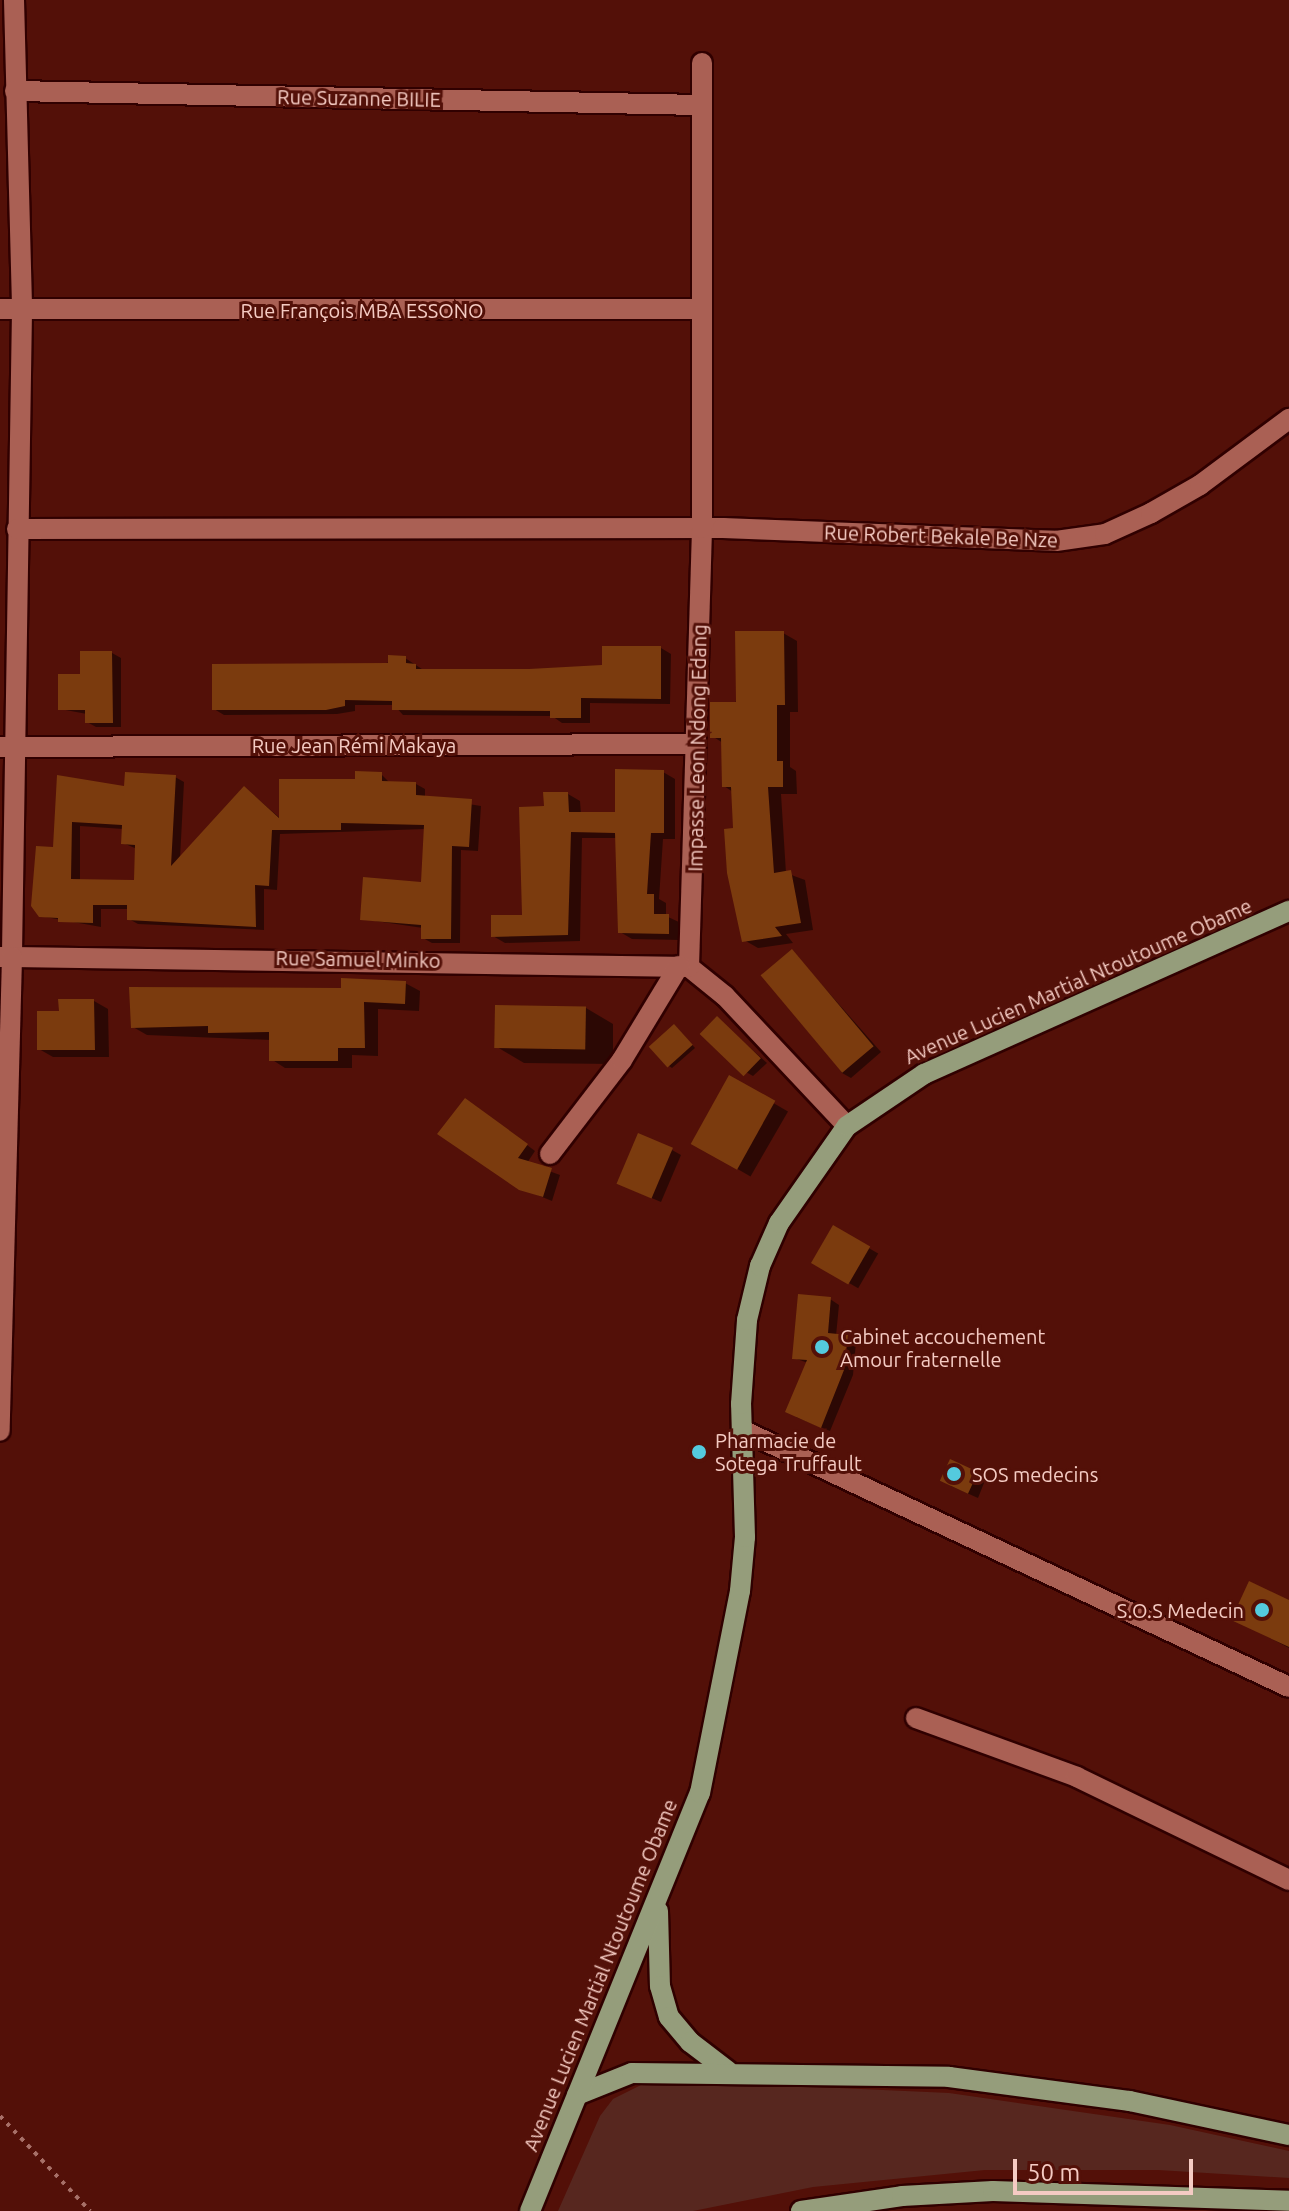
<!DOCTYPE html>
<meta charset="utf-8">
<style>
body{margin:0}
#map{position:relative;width:1289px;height:2211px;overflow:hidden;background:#531008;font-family:Ubuntu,sans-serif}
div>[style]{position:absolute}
.green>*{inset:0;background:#57271f}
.shadow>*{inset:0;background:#0007;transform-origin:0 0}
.building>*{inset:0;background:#7b3b0e;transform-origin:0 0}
.path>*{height:4px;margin-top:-2px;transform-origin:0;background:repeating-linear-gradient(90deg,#a77068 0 4px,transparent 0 10px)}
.roads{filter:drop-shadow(2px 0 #300000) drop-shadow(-2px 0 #300000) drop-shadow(0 2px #300000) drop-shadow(0 -2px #300000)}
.minor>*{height:20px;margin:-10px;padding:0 10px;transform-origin:10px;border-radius:10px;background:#aa6054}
.major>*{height:20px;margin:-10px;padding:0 10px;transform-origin:10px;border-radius:10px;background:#959d7b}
.dots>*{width:22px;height:22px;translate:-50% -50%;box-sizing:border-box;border:4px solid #531008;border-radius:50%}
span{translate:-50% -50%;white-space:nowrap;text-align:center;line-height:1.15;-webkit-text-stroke:6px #531008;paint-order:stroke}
.street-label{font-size:20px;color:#f5cbc3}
.poi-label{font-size:20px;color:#f5cbc3}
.left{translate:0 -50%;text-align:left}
.right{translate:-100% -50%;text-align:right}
.scale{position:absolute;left:1013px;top:2159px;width:180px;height:36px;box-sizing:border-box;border:4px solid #f5cbc3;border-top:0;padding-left:10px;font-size:24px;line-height:28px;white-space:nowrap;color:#f5cbc3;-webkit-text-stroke:6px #531008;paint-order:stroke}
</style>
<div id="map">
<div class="green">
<div style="clip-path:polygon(704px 2082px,949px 2093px,1170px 2125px,1289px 2151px,1289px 2178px,1158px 2170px,985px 2170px,813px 2187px,693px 2211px,558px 2211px,600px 2116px,613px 2099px,645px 2083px)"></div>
</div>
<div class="shadow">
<div style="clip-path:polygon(783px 633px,797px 641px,798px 712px,790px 712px,790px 767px,796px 771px,797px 794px,781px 794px,786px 873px,805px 880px,813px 930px,786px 934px,793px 943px,758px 948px,744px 940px,733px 792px,724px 786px,723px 743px,712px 736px)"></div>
<div style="clip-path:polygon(661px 648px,671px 654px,670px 704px,590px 703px,590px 723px,562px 723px,552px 716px,403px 715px,394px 705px,355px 705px,355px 711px,337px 714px,224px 715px,214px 709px,405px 658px,425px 671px,529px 671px,604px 667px)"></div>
<div style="clip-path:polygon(112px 653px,121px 658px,121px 727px,96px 727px,87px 722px,87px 714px,60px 709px,82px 676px)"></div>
<div style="clip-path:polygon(663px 772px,675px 779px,675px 839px,663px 839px,659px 899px,666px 903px,666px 916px,681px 923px,680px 940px,632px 939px,620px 932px,617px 838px,582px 838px,580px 941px,505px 943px,493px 936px,525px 917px,546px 808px,568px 794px,580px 801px,581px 814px,617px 814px)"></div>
<div style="clip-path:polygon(evenodd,381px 774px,390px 783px,416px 784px,425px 789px,425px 797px,481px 806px,478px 851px,461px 850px,460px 943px,432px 943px,423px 938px,423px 928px,362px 919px,422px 884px,426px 829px,280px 834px,277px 890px,264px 889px,264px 930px,138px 924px,129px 919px,129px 909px,101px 909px,101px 927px,40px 916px,55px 849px,59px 777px,126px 788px,175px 777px,184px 782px,180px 859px,245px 788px,281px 819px,381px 774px,80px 826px,123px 829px,123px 843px,137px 849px,136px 882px,80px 881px,80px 826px)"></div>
<div style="clip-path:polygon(792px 951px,881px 1052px,851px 1078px,842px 1073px)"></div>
<div style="clip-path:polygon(405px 983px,420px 991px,419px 1011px,378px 1009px,378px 1056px,352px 1055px,352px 1068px,285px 1068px,271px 1059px,271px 1040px,147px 1035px,133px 1027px)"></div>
<div style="clip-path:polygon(94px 1001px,108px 1009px,109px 1057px,53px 1057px,39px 1049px,61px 1012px)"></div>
<div style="clip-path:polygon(586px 1008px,613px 1024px,613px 1064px,524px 1063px,497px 1047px)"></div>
<div style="clip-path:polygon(717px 1019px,767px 1063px,753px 1076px,746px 1072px)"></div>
<div style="clip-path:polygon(678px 1029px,695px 1048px,672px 1068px,669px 1066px)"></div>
<div style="left:730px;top:1078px;width:67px;height:75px;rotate:30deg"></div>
<div style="clip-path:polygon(474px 1105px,535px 1151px,527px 1163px,560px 1175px,552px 1201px,520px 1188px)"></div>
<div style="clip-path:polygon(672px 1150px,681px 1155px,661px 1202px,628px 1188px)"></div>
<div style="left:834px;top:1228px;width:51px;height:40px;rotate:30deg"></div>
<div style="clip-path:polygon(830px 1299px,839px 1305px,836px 1336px,856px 1342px,853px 1375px,830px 1431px,796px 1417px,808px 1363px,794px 1358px)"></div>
<div style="clip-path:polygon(977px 1473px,986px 1478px,978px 1498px,951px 1486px)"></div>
<div style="clip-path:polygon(1289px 1602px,1289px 1648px,1234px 1619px)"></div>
</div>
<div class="building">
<div style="clip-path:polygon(735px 631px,784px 631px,785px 705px,777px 705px,777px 761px,783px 761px,783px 787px,768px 787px,774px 873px,791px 870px,801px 923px,775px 927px,782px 936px,742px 942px,727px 873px,724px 829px,733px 828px,731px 787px,722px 787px,721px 738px,710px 738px,710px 702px,736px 702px)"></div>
<div style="clip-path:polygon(602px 646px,661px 646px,661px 699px,581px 698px,581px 718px,550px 718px,550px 711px,392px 710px,392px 701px,345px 700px,345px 706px,326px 710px,212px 710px,212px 664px,388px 663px,388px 655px,406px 656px,406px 663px,416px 664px,416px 669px,529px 669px,602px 665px)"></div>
<div style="clip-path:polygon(80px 651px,112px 651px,113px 723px,85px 723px,85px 710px,58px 710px,58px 674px,80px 674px)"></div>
<div style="clip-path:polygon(615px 769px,664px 770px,664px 833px,651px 833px,647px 894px,654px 894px,654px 914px,669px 914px,669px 934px,618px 933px,615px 833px,571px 832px,568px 935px,491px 937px,491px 915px,522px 915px,519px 807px,544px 806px,543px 792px,568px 792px,569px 812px,615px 812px)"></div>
<div style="clip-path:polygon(evenodd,355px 771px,382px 772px,382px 781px,416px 782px,416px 795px,472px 799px,469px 847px,452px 846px,451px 939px,421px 939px,421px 925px,360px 920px,363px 877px,421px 882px,424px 825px,341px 823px,341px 830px,272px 830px,269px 886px,255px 885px,256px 927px,127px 920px,127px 905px,93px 905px,93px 923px,58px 922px,58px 918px,39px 917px,31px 906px,36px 846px,53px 847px,57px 775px,124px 786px,125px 772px,176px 775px,171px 866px,244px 786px,279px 818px,279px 779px,355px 779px,355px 771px,72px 822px,122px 825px,121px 844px,135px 845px,134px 880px,71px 879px,72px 822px)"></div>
<div style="left:792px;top:949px;width:127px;height:41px;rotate:50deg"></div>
<div style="clip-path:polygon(341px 978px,406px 981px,405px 1004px,364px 1002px,365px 1048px,338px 1048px,338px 1061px,269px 1061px,269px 1032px,208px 1033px,208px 1026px,131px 1028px,129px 987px,341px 988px)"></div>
<div style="clip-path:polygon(58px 999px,94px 999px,95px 1050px,37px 1050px,37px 1011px,59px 1011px)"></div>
<div style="left:495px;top:1005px;width:91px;height:43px;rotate:1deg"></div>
<div style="left:717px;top:1016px;width:61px;height:25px;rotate:44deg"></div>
<div style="left:674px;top:1024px;width:28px;height:34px;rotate:48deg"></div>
<div style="left:729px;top:1075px;width:53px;height:79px;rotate:29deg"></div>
<div style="clip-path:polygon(465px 1098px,528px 1144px,518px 1158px,552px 1168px,543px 1197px,519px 1190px,437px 1134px)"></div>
<div style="left:638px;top:1133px;width:38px;height:55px;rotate:23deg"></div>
<div style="left:833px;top:1225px;width:43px;height:44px;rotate:30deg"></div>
<div style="clip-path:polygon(798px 1294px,831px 1297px,828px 1333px,848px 1335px,844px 1370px,821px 1428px,785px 1412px,807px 1360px,792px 1359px)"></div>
<div style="left:950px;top:1459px;width:31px;height:24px;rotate:25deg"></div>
<div style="clip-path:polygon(1249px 1581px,1289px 1600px,1289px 1647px,1231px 1620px)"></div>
</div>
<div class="path">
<div style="left:0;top:2116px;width:131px;rotate:46.5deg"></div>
</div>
<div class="roads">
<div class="minor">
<div style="left:14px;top:0;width:310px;rotate:88.5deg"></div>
<div style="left:22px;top:310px;width:647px;rotate:90.89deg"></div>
<div style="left:12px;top:957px;width:677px;rotate:0.85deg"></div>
<div style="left:689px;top:967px;width:46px;rotate:38.9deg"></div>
<div style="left:725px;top:996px;width:178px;rotate:46.8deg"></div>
<div style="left:15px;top:91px;width:687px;rotate:1.17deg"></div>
<div style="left:0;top:309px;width:702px"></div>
<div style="left:17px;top:529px;width:706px;rotate:-0.08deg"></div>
<div style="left:723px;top:528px;width:333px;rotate:2.2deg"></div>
<div style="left:1056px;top:541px;width:49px;rotate:-8.1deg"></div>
<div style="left:1105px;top:534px;width:51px;rotate:-24.5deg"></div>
<div style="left:1151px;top:513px;width:56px;rotate:-29.7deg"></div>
<div style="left:1200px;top:485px;width:111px;rotate:-36.6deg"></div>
<div style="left:0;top:747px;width:696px;rotate:-0.25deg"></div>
<div style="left:0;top:957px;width:12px"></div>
<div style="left:12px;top:957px;width:474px;rotate:91.5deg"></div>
<div style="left:689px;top:967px;width:439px;rotate:-88.3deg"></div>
<div style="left:702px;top:528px;width:465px;rotate:-90deg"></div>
<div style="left:550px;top:1154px;width:118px;rotate:-52.5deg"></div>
<div style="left:622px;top:1060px;width:110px;rotate:-58.8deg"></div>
<div style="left:742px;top:1430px;width:604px;rotate:25.17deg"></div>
<div style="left:916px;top:1718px;width:171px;rotate:20.1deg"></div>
<div style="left:1077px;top:1777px;width:236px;rotate:25.9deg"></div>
</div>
<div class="major">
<div style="left:658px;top:1911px;width:75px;rotate:88.5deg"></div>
<div style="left:660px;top:1986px;width:32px;rotate:74deg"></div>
<div style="left:669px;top:2017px;width:33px;rotate:50deg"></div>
<div style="left:690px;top:2042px;width:48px;rotate:37.3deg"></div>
<div style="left:577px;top:2095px;width:59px;rotate:-21.8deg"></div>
<div style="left:632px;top:2073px;width:317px;rotate:0.7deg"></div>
<div style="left:949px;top:2077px;width:183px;rotate:7.6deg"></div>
<div style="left:1130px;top:2101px;width:163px;rotate:12.1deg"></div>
<div style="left:530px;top:2211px;width:451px;rotate:-67.9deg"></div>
<div style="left:700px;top:1793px;width:206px;rotate:-78.8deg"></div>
<div style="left:740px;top:1591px;width:54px;rotate:-84.7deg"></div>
<div style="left:745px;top:1537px;width:133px;rotate:-91.7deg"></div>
<div style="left:741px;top:1404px;width:84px;rotate:-85.9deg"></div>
<div style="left:747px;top:1320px;width:56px;rotate:-76.5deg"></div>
<div style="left:760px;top:1266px;width:47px;rotate:-66.2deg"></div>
<div style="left:779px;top:1223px;width:118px;rotate:-55deg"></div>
<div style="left:847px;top:1126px;width:93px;rotate:-34deg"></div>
<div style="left:924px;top:1074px;width:400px;rotate:-24.1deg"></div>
<div style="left:801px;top:2211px;width:102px;rotate:-8.4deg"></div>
<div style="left:902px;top:2196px;width:91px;rotate:-3.1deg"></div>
<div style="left:993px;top:2191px;width:296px;rotate:1.9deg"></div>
</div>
</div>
<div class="dots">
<div style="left:822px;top:1347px;background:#54cade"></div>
<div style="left:699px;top:1452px;background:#54cade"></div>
<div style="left:954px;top:1474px;background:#54cade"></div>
<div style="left:1262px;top:1610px;background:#54cade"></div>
</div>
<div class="street-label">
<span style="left:359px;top:98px;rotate:1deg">Rue Suzanne BILIE</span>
<span style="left:362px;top:310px">Rue François MBA ESSONO</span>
<span style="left:941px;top:536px;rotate:2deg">Rue Robert Bekale Be Nze</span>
<span style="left:354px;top:745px">Rue Jean Rémi Makaya</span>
<span style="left:697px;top:748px;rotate:-89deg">Impasse Leon Ndong Edang</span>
<span style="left:358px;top:959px;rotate:1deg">Rue Samuel Minko</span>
<span style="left:1078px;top:981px;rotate:-24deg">Avenue Lucien Martial Ntoutoume Obame</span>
<span style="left:600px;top:1975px;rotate:-68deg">Avenue Lucien Martial Ntoutoume Obame</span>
</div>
<div class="poi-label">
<span class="left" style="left:840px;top:1348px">Cabinet accouchement<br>Amour fraternelle</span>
<span class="left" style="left:715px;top:1452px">Pharmacie de<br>Sotega Truffault</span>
<span class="left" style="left:972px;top:1474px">SOS medecins</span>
<span class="right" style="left:1244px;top:1610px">S.O.S Medecin</span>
</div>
<div class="scale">50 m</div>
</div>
